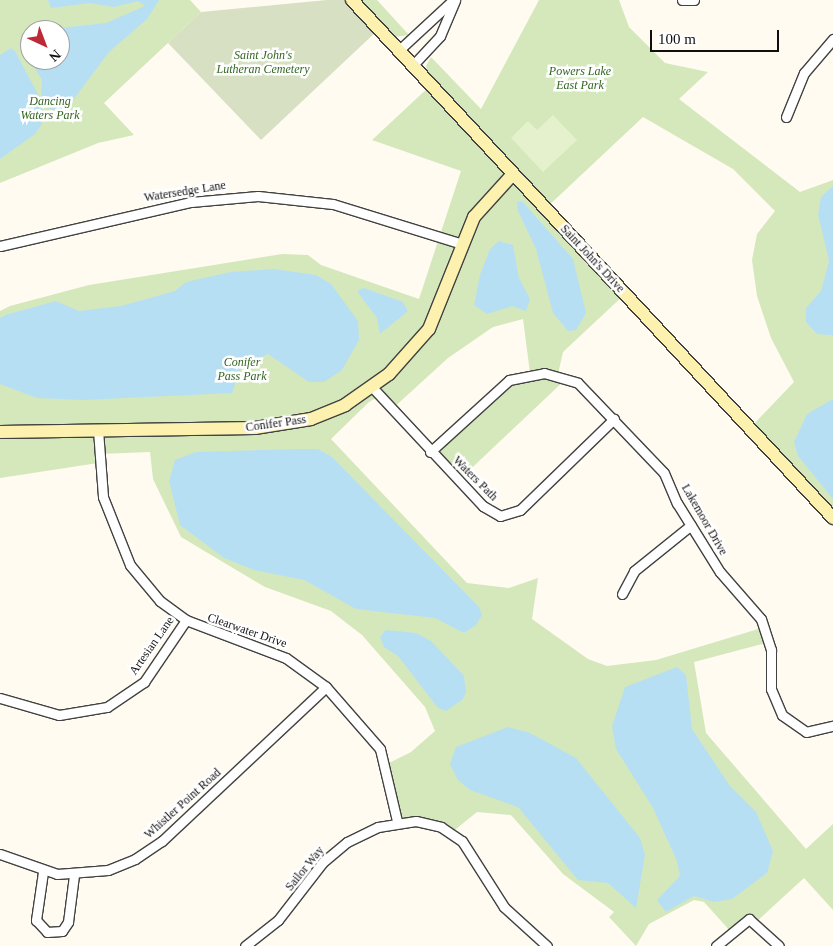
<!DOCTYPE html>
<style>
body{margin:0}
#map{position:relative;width:833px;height:946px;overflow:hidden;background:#fffbf1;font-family:Georgia,serif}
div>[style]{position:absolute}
.green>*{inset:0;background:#d4e8bb}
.cemetery>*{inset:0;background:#d7e0c2}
.pitch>*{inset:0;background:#e5f0cc}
.water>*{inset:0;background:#b7dff4}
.roads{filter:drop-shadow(1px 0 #424242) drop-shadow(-1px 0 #424242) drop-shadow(0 1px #424242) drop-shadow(0 -1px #424242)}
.street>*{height:9px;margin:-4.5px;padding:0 4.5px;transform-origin:4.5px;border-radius:4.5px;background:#fff}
.secondary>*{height:12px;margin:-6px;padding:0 6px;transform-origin:6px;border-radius:6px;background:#fcf1ae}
span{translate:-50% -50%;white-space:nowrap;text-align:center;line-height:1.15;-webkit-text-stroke:5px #fff;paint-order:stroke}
.park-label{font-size:12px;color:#316520;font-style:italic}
.street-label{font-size:12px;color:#0f0f0f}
.north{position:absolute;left:20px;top:20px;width:50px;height:50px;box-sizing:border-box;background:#fff;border:1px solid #9f9f9f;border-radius:50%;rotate:137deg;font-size:14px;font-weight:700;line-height:20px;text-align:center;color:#0f0f0f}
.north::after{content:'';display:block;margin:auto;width:18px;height:22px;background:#bb2a36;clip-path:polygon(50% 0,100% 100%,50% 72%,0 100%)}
.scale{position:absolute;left:650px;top:30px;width:129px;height:22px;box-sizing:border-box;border:2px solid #0f0f0f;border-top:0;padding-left:6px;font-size:15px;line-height:18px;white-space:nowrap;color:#0f0f0f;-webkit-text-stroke:4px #fff;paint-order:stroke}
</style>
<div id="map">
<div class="green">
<div style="clip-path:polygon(evenodd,0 0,190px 0,201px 12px,104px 103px,134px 135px,98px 143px,0 183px,0 0,30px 30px,60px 30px,60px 60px,30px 60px,30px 30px)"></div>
<div style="clip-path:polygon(361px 0,377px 0,409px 35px,395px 37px)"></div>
<div style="clip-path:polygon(539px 0,619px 0,629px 27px,665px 63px,708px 72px,679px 99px,800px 192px,833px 180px,833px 518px,750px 428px,794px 382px,771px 338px,757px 296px,752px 260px,757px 234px,775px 211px,733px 169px,643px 117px,545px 209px,625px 294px,563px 352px,558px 374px,567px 378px,458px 481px,430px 452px,493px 392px,530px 373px,523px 319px,493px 327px,448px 358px,391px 410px,379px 396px,369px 402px,331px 439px,467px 583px,509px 588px,538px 578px,532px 619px,588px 659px,607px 666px,656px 660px,765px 627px,770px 642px,694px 662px,706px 733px,806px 849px,833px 824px,833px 910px,804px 878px,756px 922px,731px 932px,704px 902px,694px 900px,649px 924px,636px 946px,609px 917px,614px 912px,563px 874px,511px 815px,477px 812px,451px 833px,397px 821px,387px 764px,411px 752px,435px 731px,425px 707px,362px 635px,331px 611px,265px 587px,181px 537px,153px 479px,150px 452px,99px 454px,98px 463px,0 478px,0 311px,10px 306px,89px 285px,282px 254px,308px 255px,321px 265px,419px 299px,461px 171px,372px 140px,431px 85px,426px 66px,431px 57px,481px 109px)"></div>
</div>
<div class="cemetery">
<div style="clip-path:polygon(327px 0,352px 0,379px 29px,261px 140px,168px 43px,201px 12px)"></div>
</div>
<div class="pitch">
<div style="clip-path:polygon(553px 115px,577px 140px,543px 172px,511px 138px,528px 121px,537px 130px)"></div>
</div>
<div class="water">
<div style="clip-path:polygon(48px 0,159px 0,147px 19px,109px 52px,70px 104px,60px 111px,43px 107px,42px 124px,35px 134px,0 159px,0 55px,11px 48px,15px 51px,41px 100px,42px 80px,30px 60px,60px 60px,60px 30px,43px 30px,106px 23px,145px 6px,138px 1px,114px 7px,90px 3px,51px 8px)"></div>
<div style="clip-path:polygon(833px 186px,833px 335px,829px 335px,817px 334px,806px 322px,806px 308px,821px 291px,829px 261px,818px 214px,821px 197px)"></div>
<div style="clip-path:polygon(522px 201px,573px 259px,586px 313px,576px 330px,568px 331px,553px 313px,536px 249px,518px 211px,517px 202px)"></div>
<div style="clip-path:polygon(499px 241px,513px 245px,519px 278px,530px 299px,526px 311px,512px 306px,487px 314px,474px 305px,480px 275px,490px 249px)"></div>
<div style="clip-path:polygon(274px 269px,316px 275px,331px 284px,358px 321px,359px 340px,342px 370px,324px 382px,309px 382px,268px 354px,241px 366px,232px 393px,82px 400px,37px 398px,0 384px,0 318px,5px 315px,56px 301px,79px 311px,121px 306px,175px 291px,186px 282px,231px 272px)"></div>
<div style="clip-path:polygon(364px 288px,403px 302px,408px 311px,380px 334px,377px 318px,359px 294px,358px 290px)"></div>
<div style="clip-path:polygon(833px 399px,833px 499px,798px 456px,794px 442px,807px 414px)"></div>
<div style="clip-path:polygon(301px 449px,318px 449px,332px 457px,479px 607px,482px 615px,476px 625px,464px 633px,435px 618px,356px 609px,304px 580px,254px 570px,224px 558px,180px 525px,169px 481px,175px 460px,196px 452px)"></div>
<div style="clip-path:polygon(386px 630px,416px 633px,431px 641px,464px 676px,466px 693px,462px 700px,446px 711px,438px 708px,398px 656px,384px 647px,380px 637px)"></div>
<div style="clip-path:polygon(677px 667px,686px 675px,692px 729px,730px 786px,756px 812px,773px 851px,767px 873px,732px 899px,714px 902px,694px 896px,666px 912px,657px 900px,680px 876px,677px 861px,653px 808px,616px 749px,612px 726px,625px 687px)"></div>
<div style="clip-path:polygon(508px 727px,530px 733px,576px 758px,640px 838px,645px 855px,636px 908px,608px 883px,578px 880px,518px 807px,470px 790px,458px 780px,450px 764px,456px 747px)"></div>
</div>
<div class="roads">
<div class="street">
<div style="left:682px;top:0;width:12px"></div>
<div style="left:399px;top:50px;width:74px;rotate:-42.8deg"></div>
<div style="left:413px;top:65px;width:40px;rotate:-47deg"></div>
<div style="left:440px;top:36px;width:39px;rotate:-67deg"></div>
<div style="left:786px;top:117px;width:48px;rotate:-67.8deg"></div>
<div style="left:804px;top:73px;width:45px;rotate:-49.5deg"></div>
<div style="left:0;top:246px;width:196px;rotate:-13deg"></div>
<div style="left:191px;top:202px;width:67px;rotate:-5.1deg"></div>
<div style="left:258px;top:196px;width:75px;rotate:6.1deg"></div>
<div style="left:333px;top:204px;width:135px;rotate:17.2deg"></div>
<div style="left:372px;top:387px;width:163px;rotate:47deg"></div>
<div style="left:483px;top:506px;width:20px;rotate:30deg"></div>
<div style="left:500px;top:516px;width:21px;rotate:-17deg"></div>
<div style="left:520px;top:510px;width:131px;rotate:-44.1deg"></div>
<div style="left:98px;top:430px;width:67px;rotate:85.7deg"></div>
<div style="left:103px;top:497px;width:73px;rotate:68.3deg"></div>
<div style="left:130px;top:565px;width:47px;rotate:50.2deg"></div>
<div style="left:160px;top:601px;width:32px;rotate:36deg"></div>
<div style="left:186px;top:620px;width:107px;rotate:20.8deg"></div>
<div style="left:286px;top:658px;width:49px;rotate:35.9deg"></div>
<div style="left:326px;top:687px;width:82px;rotate:48.9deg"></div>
<div style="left:380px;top:749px;width:74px;rotate:76.7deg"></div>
<div style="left:430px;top:452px;width:107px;rotate:-42.3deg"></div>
<div style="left:509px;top:380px;width:36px;rotate:-11deg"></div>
<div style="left:544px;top:373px;width:35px;rotate:16deg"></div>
<div style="left:578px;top:383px;width:124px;rotate:46.3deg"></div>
<div style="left:664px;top:473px;width:33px;rotate:67deg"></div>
<div style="left:677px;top:503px;width:81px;rotate:58.1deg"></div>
<div style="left:720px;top:572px;width:62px;rotate:48.9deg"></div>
<div style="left:761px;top:619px;width:33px;rotate:72deg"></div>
<div style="left:771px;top:650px;width:39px;rotate:90deg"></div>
<div style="left:771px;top:689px;width:28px;rotate:67deg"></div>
<div style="left:782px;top:715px;width:29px;rotate:35deg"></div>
<div style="left:806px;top:732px;width:28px;rotate:-13deg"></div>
<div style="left:622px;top:594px;width:26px;rotate:-62deg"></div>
<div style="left:634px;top:571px;width:73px;rotate:-38.9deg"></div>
<div style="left:0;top:698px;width:61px;rotate:16.1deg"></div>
<div style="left:59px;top:715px;width:49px;rotate:-9.5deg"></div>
<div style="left:107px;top:707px;width:45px;rotate:-34deg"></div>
<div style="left:144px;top:682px;width:75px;rotate:-55.9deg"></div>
<div style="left:0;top:854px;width:60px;rotate:19.3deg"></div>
<div style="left:57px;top:874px;width:51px;rotate:-4.5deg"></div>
<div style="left:108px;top:870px;width:29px;rotate:-22deg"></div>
<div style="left:135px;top:859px;width:32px;rotate:-34deg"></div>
<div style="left:162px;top:841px;width:225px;rotate:-43.2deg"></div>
<div style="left:43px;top:872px;width:49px;rotate:98.3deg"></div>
<div style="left:36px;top:920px;width:16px;rotate:47deg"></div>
<div style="left:47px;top:932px;width:15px;rotate:-4deg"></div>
<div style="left:62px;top:931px;width:11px;rotate:-56deg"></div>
<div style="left:68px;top:922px;width:47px;rotate:-82.7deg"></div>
<div style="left:245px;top:946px;width:42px;rotate:-38.2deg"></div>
<div style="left:278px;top:920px;width:73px;rotate:-52.2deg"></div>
<div style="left:323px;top:862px;width:31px;rotate:-40deg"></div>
<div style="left:347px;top:842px;width:34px;rotate:-26deg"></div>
<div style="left:378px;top:827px;width:38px;rotate:-9deg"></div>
<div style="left:416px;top:821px;width:26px;rotate:13deg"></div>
<div style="left:441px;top:827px;width:25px;rotate:34deg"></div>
<div style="left:462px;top:841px;width:78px;rotate:57.5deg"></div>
<div style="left:504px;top:907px;width:58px;rotate:42.2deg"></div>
<div style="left:716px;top:946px;width:43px;rotate:-39.3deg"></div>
<div style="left:749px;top:919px;width:40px;rotate:42deg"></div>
</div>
<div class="secondary">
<div style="left:352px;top:0;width:707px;rotate:47.12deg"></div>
<div style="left:0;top:432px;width:255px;rotate:-0.9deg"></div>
<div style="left:255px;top:428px;width:57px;rotate:-9.1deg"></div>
<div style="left:311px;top:419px;width:37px;rotate:-22deg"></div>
<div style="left:345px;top:405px;width:54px;rotate:-35.2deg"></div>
<div style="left:389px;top:374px;width:60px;rotate:-48.4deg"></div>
<div style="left:429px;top:329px;width:121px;rotate:-68.1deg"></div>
<div style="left:474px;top:217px;width:58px;rotate:-47.8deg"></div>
</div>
</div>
<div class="park-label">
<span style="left:263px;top:63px">Saint John's<br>Lutheran Cemetery</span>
<span style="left:580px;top:79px">Powers Lake<br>East Park</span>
<span style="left:50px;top:109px">Dancing<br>Waters Park</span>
<span style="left:242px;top:370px">Conifer<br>Pass Park</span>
</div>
<div class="street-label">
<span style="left:185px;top:192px;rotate:-9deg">Watersedge Lane</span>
<span style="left:592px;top:259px;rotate:47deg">Saint John's Drive</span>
<span style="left:276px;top:424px;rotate:-8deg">Conifer Pass</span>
<span style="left:475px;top:479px;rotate:45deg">Waters Path</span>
<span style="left:704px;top:520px;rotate:60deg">Lakemoor Drive</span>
<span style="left:247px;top:631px;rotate:19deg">Clearwater Drive</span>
<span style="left:152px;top:646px;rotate:-55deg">Artesian Lane</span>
<span style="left:183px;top:804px;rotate:-42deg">Whistler Point Road</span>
<span style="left:305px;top:869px;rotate:-51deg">Sailor Way</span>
</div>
<div class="north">N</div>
<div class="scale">100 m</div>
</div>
